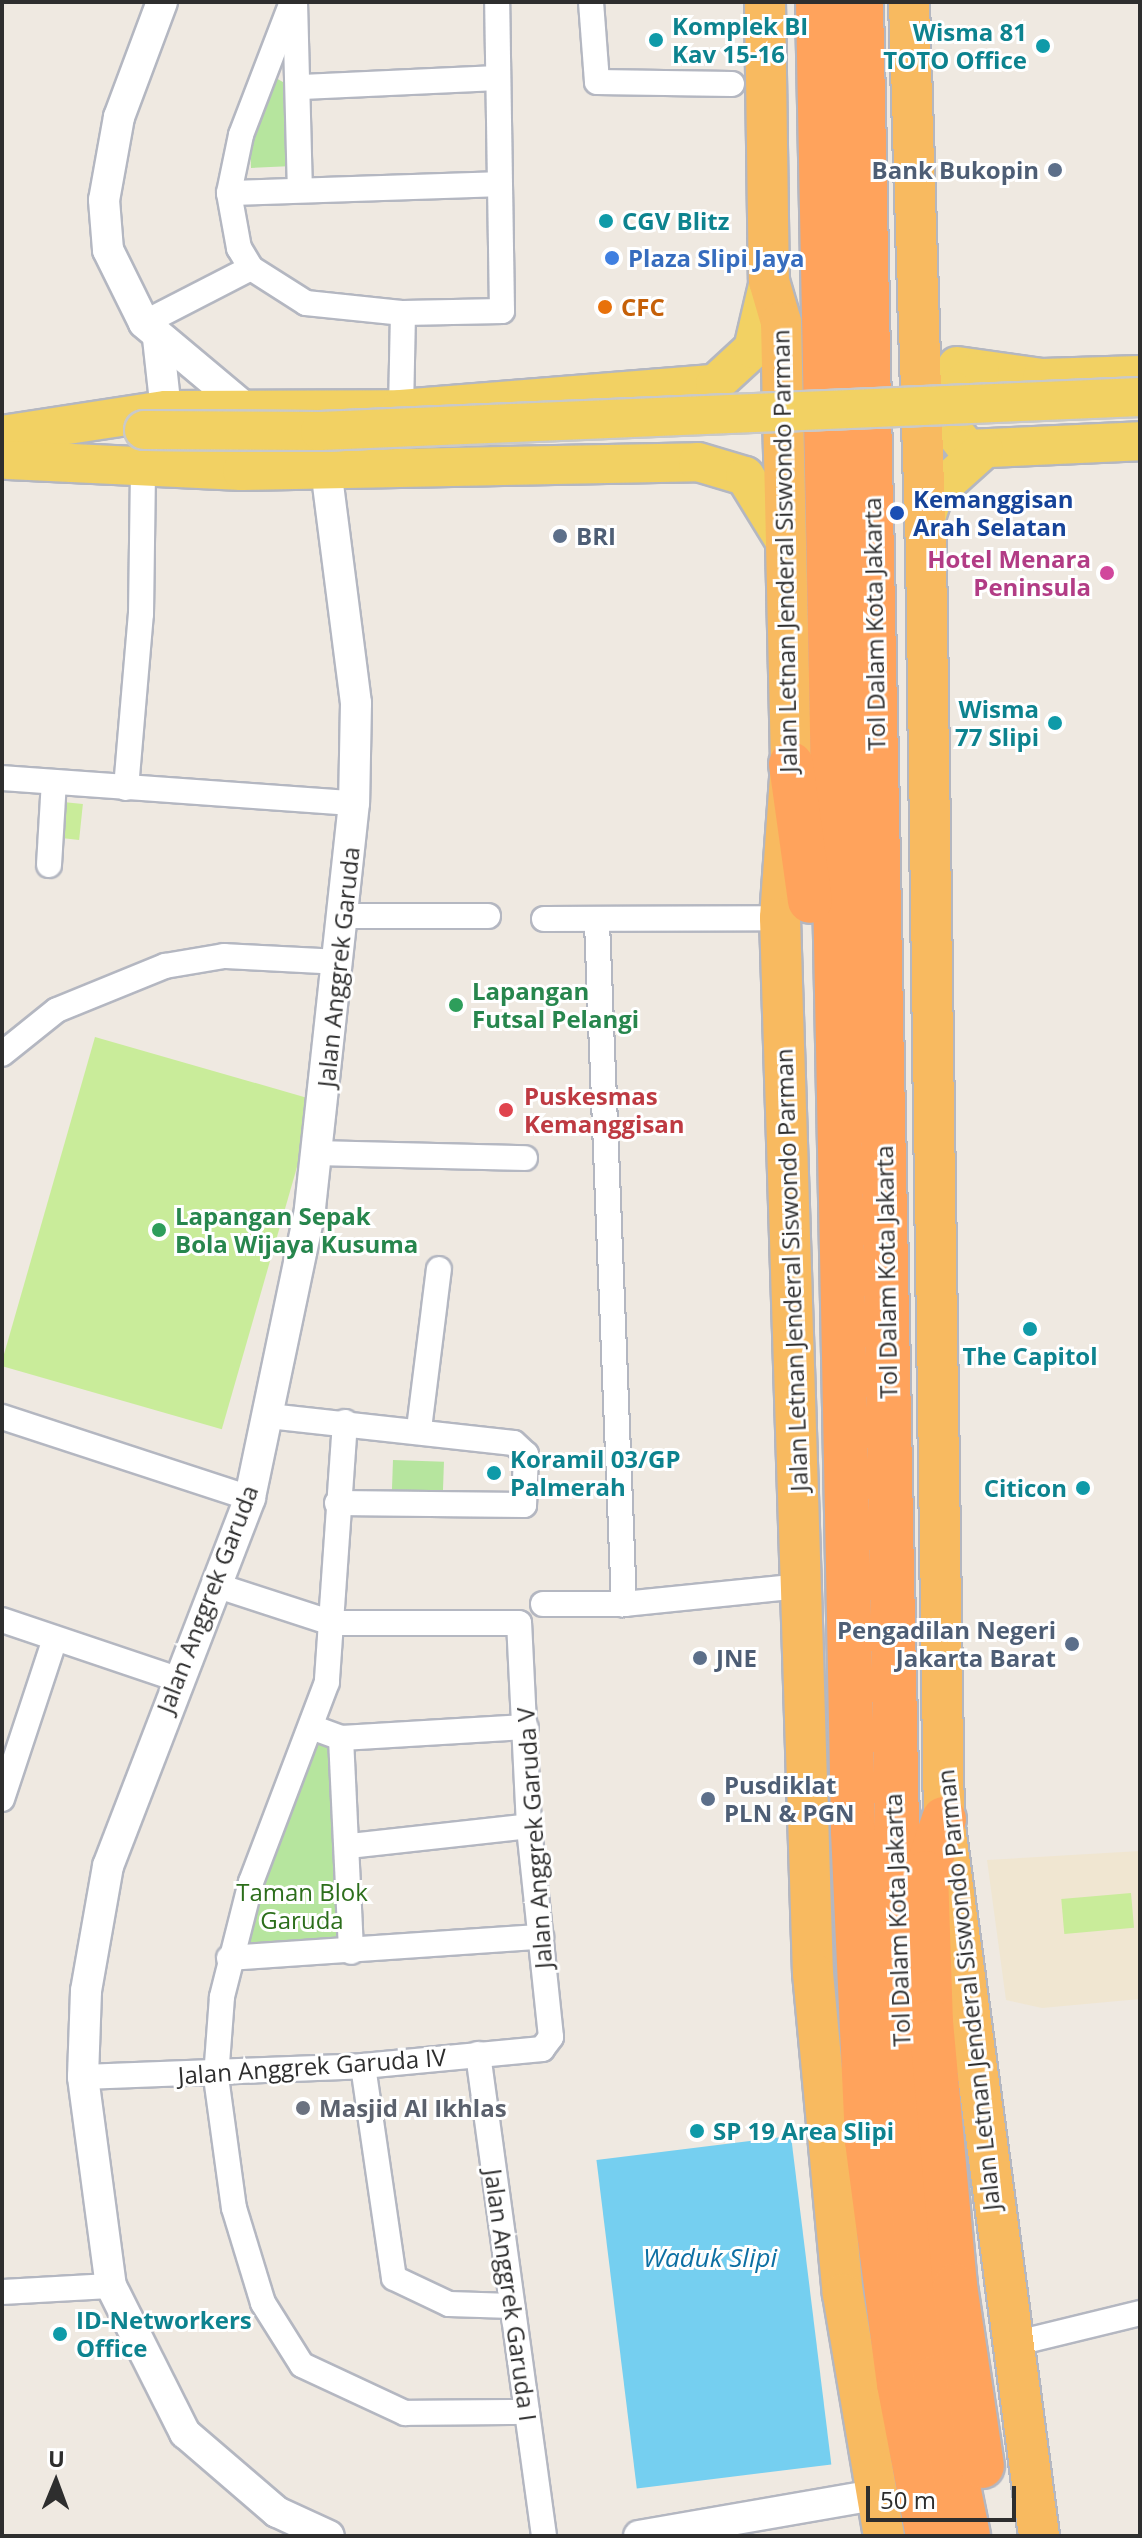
<!DOCTYPE html>
<style>
body{margin:0}
#map{position:relative;width:1142px;height:2538px;overflow:hidden;background:#efe9e1;font-family:"Open Sans",sans-serif}
div>[style]{position:absolute}
.education>*{inset:0;background:#f0e6d1}
.green>*{inset:0;background:#b6e59e;transform-origin:0 0}
.pitch>*{inset:0;background:#c9ec9a;transform-origin:0 0}
.water>*{inset:0;background:#75cff0;transform-origin:0 0}
.roads{filter:drop-shadow(2px 0 #b4b7c1) drop-shadow(-2px 0 #b4b7c1) drop-shadow(0 2px #b4b7c1) drop-shadow(0 -2px #b4b7c1)}
.minor>*{height:24px;margin:-12px;padding:0 12px;transform-origin:12px;border-radius:12px;background:#fff}
.tertiary>*{height:30px;margin:-15px;padding:0 15px;transform-origin:15px;border-radius:15px;background:#fff}
.primary>*{height:38px;margin:-19px;padding:0 19px;transform-origin:19px;border-radius:19px;background:#f2d163}
.trunk>*{height:40px;margin:-20px;padding:0 20px;transform-origin:20px;border-radius:20px;background:#f8ba60}
.motorway>*{height:44px;margin:-22px;padding:0 22px;transform-origin:22px;border-radius:22px;background:#ffa35c}
.bridges{filter:drop-shadow(2px 0 #c9c9c9) drop-shadow(-2px 0 #c9c9c9) drop-shadow(0 2px #c9c9c9) drop-shadow(0 -2px #c9c9c9)}
.primary-bridge>*{height:38px;margin:-19px;padding:0 19px;transform-origin:19px;border-radius:19px;background:#f2d163}
.dots>*{width:22px;height:22px;translate:-50% -50%;box-sizing:border-box;border:4px solid #fff;border-radius:50%}
span{translate:-50% -50%;white-space:nowrap;text-align:center;line-height:1.15;-webkit-text-stroke:6px #fff;paint-order:stroke}
.culture-label{font-size:24px;color:#0d838f;font-weight:700}
.left{translate:0 -50%;text-align:left}
.right{translate:-100% -50%;text-align:right}
.service-label{font-size:24px;color:#4e5e75;font-weight:700}
.shop-label{font-size:24px;color:#366cbe;font-weight:700}
.food-label{font-size:24px;color:#c56008;font-weight:700}
.transit-label{font-size:24px;color:#164399;font-weight:700}
.street-label{font-size:24px;color:#2e2e2e}
.hotel-label{font-size:24px;color:#b23c85;font-weight:700}
.leisure-label{font-size:24px;color:#27864d;font-weight:700}
.health-label{font-size:24px;color:#be3a42;font-weight:700}
.park-label{font-size:24px;color:#2c6e1b}
.worship-label{font-size:24px;color:#5b616d;font-weight:700}
.water-label{font-size:26px;color:#0d6fa3;font-style:italic}
.frame{position:absolute;inset:0;border:4px solid #2e2e2e;pointer-events:none}
.north{position:absolute;left:16px;top:2442px;width:80px;height:80px;-webkit-text-stroke:6px #fff;paint-order:stroke;rotate:1deg;font-size:22px;font-weight:700;line-height:32px;text-align:center;color:#2e2e2e}
.north::after{content:'';display:block;margin:auto;width:28px;height:36px;background:#2e2e2e;clip-path:polygon(50% 0,100% 100%,50% 72%,0 100%)}
.scale{position:absolute;left:866px;top:2486px;width:150px;height:36px;box-sizing:border-box;border:4px solid #2e2e2e;border-top:0;padding-left:10px;font-size:24px;line-height:28px;white-space:nowrap;color:#2e2e2e;-webkit-text-stroke:6px #fff;paint-order:stroke}
</style>
<div id="map">
<div class="education">
<div style="clip-path:polygon(1140px 1851px,1140px 1999px,1042px 2008px,1006px 2000px,987px 1860px)"></div>
</div>
<div class="green">
<div style="clip-path:polygon(269px 74px,295px 89px,293px 166px,251px 168px,249px 121px)"></div>
<div style="left:393px;top:1460px;width:51px;height:31px;rotate:2deg"></div>
<div style="clip-path:polygon(317px 1732px,339px 1742px,350px 1947px,239px 1953px)"></div>
</div>
<div class="pitch">
<div style="left:63px;top:802px;width:20px;height:36px;rotate:6deg"></div>
<div style="left:95px;top:1037px;width:230px;height:342px;rotate:16deg"></div>
<div style="left:1131px;top:1893px;width:35px;height:70px;rotate:85deg"></div>
</div>
<div class="water">
<div style="left:791px;top:2136px;width:331px;height:196px;rotate:83deg"></div>
</div>
<div class="roads">
<div class="minor">
<div style="left:292px;top:2px;width:142px;rotate:111deg"></div>
<div style="left:241px;top:135px;width:59px;rotate:101.7deg"></div>
<div style="left:229px;top:193px;width:56px;rotate:79.7deg"></div>
<div style="left:239px;top:248px;width:23px;rotate:59deg"></div>
<div style="left:251px;top:268px;width:65px;rotate:32.5deg"></div>
<div style="left:306px;top:303px;width:98px;rotate:5.9deg"></div>
<div style="left:403px;top:313px;width:99px;rotate:-1.2deg"></div>
<div style="left:502px;top:311px;width:309px;rotate:-90.9deg"></div>
<div style="left:295px;top:2px;width:186px;rotate:88.5deg"></div>
<div style="left:591px;top:2px;width:80px;rotate:85.7deg"></div>
<div style="left:597px;top:82px;width:135px;rotate:0.8deg"></div>
<div style="left:302px;top:87px;width:196px;rotate:-2.6deg"></div>
<div style="left:229px;top:193px;width:270px;rotate:-1.9deg"></div>
<div style="left:144px;top:323px;width:120px;rotate:-27.2deg"></div>
<div style="left:401px;top:409px;width:96px;rotate:-88.8deg"></div>
<div style="left:2px;top:778px;width:353px;rotate:4.1deg"></div>
<div style="left:126px;top:788px;width:175px;rotate:-85.1deg"></div>
<div style="left:141px;top:614px;width:144px;rotate:-89.2deg"></div>
<div style="left:49px;top:865px;width:83px;rotate:-86.6deg"></div>
<div style="left:343px;top:916px;width:145px"></div>
<div style="left:544px;top:919px;width:236px;rotate:-0.2deg"></div>
<div style="left:597px;top:923px;width:682px;rotate:87.73deg"></div>
<div style="left:2px;top:1054px;width:70px;rotate:-38.7deg"></div>
<div style="left:57px;top:1010px;width:117px;rotate:-22.2deg"></div>
<div style="left:165px;top:966px;width:60px;rotate:-9.6deg"></div>
<div style="left:224px;top:956px;width:114px;rotate:3deg"></div>
<div style="left:317px;top:1153px;width:208px;rotate:1.4deg"></div>
<div style="left:269px;top:1416px;width:246px;rotate:6.3deg"></div>
<div style="left:514px;top:1443px;width:16px;rotate:43deg"></div>
<div style="left:526px;top:1454px;width:51px;rotate:92.2deg"></div>
<div style="left:524px;top:1505px;width:187px;rotate:-179.4deg"></div>
<div style="left:2px;top:1417px;width:261px;rotate:18.1deg"></div>
<div style="left:345px;top:1422px;width:261px;rotate:94deg"></div>
<div style="left:327px;top:1682px;width:214px;rotate:110.8deg"></div>
<div style="left:251px;top:1882px;width:119px;rotate:104.2deg"></div>
<div style="left:222px;top:1997px;width:80px;rotate:94.3deg"></div>
<div style="left:216px;top:2077px;width:132px;rotate:82.2deg"></div>
<div style="left:234px;top:2208px;width:99px;rotate:73deg"></div>
<div style="left:263px;top:2303px;width:73px;rotate:57.8deg"></div>
<div style="left:302px;top:2365px;width:114px;rotate:25deg"></div>
<div style="left:405px;top:2413px;width:122px;rotate:-0.5deg"></div>
<div style="left:419px;top:1429px;width:161px;rotate:-82.9deg"></div>
<div style="left:543px;top:1604px;width:81px"></div>
<div style="left:624px;top:1604px;width:179px;rotate:-5.8deg"></div>
<div style="left:2px;top:1620px;width:185px;rotate:18.6deg"></div>
<div style="left:314px;top:1728px;width:29px;rotate:20deg"></div>
<div style="left:341px;top:1738px;width:185px;rotate:-3.4deg"></div>
<div style="left:341px;top:1738px;width:214px;rotate:87.3deg"></div>
<div style="left:2px;top:1799px;width:169px;rotate:-71.7deg"></div>
<div style="left:349px;top:1846px;width:181px;rotate:-6.3deg"></div>
<div style="left:229px;top:1958px;width:313px;rotate:-3.9deg"></div>
<div style="left:478px;top:2054px;width:486px;rotate:82.2deg"></div>
<div style="left:363px;top:2066px;width:214px;rotate:81.7deg"></div>
<div style="left:394px;top:2278px;width:61px;rotate:25.3deg"></div>
<div style="left:449px;top:2304px;width:63px;rotate:1.8deg"></div>
<div style="left:83px;top:2077px;width:280px;rotate:-2.2deg"></div>
<div style="left:363px;top:2066px;width:180px;rotate:-5.4deg"></div>
<div style="left:542px;top:2049px;width:15px;rotate:-53deg"></div>
<div style="left:551px;top:2037px;width:212px;rotate:-96deg"></div>
<div style="left:529px;top:1826px;width:203px;rotate:-92.8deg"></div>
<div style="left:519px;top:1623px;width:187px;rotate:180deg"></div>
<div style="left:332px;top:1623px;width:120px;rotate:-162deg"></div>
<div style="left:2px;top:2292px;width:109px;rotate:-3.2deg"></div>
<div style="left:1013px;top:2344px;width:131px;rotate:-13.7deg"></div>
</div>
<div class="tertiary">
<div style="left:162px;top:2px;width:123px;rotate:110.5deg"></div>
<div style="left:119px;top:117px;width:84px;rotate:100.2deg"></div>
<div style="left:104px;top:200px;width:50px;rotate:85.4deg"></div>
<div style="left:108px;top:250px;width:81px;rotate:63.7deg"></div>
<div style="left:144px;top:323px;width:137px;rotate:40deg"></div>
<div style="left:158px;top:338px;width:72px;rotate:83.7deg"></div>
<div style="left:326px;top:469px;width:236px;rotate:82.7deg"></div>
<div style="left:356px;top:703px;width:100px;rotate:91.1deg"></div>
<div style="left:354px;top:803px;width:409px;rotate:96.2deg"></div>
<div style="left:310px;top:1210px;width:294px;rotate:101.8deg"></div>
<div style="left:250px;top:1498px;width:394px;rotate:111.1deg"></div>
<div style="left:108px;top:1866px;width:127px;rotate:100deg"></div>
<div style="left:86px;top:1991px;width:86px;rotate:92deg"></div>
<div style="left:83px;top:2077px;width:211px;rotate:82.4deg"></div>
<div style="left:111px;top:2286px;width:165px;rotate:63.3deg"></div>
<div style="left:185px;top:2433px;width:121px;rotate:40.7deg"></div>
<div style="left:277px;top:2512px;width:57px;rotate:24.8deg"></div>
<div style="left:639px;top:2536px;width:240px;rotate:-9.9deg"></div>
</div>
<div class="primary">
<div style="left:957px;top:366px;width:86px;rotate:8deg"></div>
<div style="left:1042px;top:378px;width:98px;rotate:-1.8deg"></div>
<div style="left:980px;top:371px;width:34px;rotate:146deg"></div>
<div style="left:952px;top:390px;width:17px;rotate:111deg"></div>
<div style="left:946px;top:406px;width:17px;rotate:87deg"></div>
<div style="left:947px;top:423px;width:33px;rotate:52deg"></div>
<div style="left:967px;top:449px;width:173px;rotate:-2.6deg"></div>
<div style="left:2px;top:435px;width:166px;rotate:-8.7deg"></div>
<div style="left:166px;top:410px;width:235px;rotate:-0.2deg"></div>
<div style="left:401px;top:409px;width:315px;rotate:-4.6deg"></div>
<div style="left:715px;top:384px;width:52px;rotate:-42.6deg"></div>
<div style="left:753px;top:349px;width:70px;rotate:-76.8deg"></div>
<div style="left:8px;top:460px;width:234px;rotate:2.7deg"></div>
<div style="left:242px;top:471px;width:456px;rotate:-1.1deg"></div>
<div style="left:698px;top:462px;width:49px;rotate:16.6deg"></div>
<div style="left:745px;top:476px;width:79px;rotate:58.5deg"></div>
<div style="left:925px;top:521px;width:28px;rotate:-72deg"></div>
<div style="left:934px;top:494px;width:67px;rotate:-42deg"></div>
</div>
<div class="trunk">
<div style="left:765px;top:2px;width:279px;rotate:89.2deg"></div>
<div style="left:769px;top:281px;width:43px;rotate:73.7deg"></div>
<div style="left:781px;top:322px;width:442px;rotate:88.7deg"></div>
<div style="left:791px;top:764px;width:154px;rotate:94.1deg"></div>
<div style="left:780px;top:918px;width:1056px;rotate:88.21deg"></div>
<div style="left:813px;top:1973px;width:322px;rotate:84.7deg"></div>
<div style="left:843px;top:2294px;width:245px;rotate:80.4deg"></div>
<div style="left:909px;top:2px;width:549px;rotate:88.23deg"></div>
<div style="left:926px;top:551px;width:1268px;rotate:89.19deg"></div>
<div style="left:944px;top:1819px;width:723px;rotate:82.45deg"></div>
</div>
<div class="motorway">
<div style="left:818px;top:2px;width:1829px;rotate:88.9deg"></div>
<div style="left:853px;top:1831px;width:310px;rotate:87.4deg"></div>
<div style="left:867px;top:2141px;width:245px;rotate:82.5deg"></div>
<div style="left:899px;top:2384px;width:155px;rotate:79.2deg"></div>
<div style="left:861px;top:2px;width:2122px;rotate:88.87deg"></div>
<div style="left:903px;top:2124px;width:255px;rotate:82.6deg"></div>
<div style="left:936px;top:2377px;width:162px;rotate:78.6deg"></div>
<div style="left:791px;top:764px;width:138px;rotate:82.1deg"></div>
<div style="left:944px;top:1819px;width:57px;rotate:108.4deg"></div>
<div style="left:926px;top:1873px;width:149px;rotate:88.1deg"></div>
<div style="left:931px;top:2022px;width:265px;rotate:84.8deg"></div>
<div style="left:955px;top:2286px;width:182px;rotate:81.5deg"></div>
</div>
</div>
<div class="bridges">
<div class="primary-bridge">
<div style="left:144px;top:430px;width:176px;rotate:0.3deg"></div>
<div style="left:320px;top:431px;width:821px;rotate:-2.37deg"></div>
</div>
</div>
<div class="dots">
<div style="left:656px;top:40px;background:#0f9aa8"></div>
<div style="left:1043px;top:46px;background:#0f9aa8"></div>
<div style="left:1055px;top:170px;background:#5c6f8a"></div>
<div style="left:606px;top:221px;background:#0f9aa8"></div>
<div style="left:612px;top:258px;background:#3f7fe0"></div>
<div style="left:605px;top:307px;background:#e8710a"></div>
<div style="left:897px;top:513px;background:#1a4fb4"></div>
<div style="left:560px;top:536px;background:#5c6f8a"></div>
<div style="left:1107px;top:573px;background:#d1479c"></div>
<div style="left:1055px;top:723px;background:#0f9aa8"></div>
<div style="left:456px;top:1005px;background:#2e9e5b"></div>
<div style="left:506px;top:1110px;background:#e0444e"></div>
<div style="left:159px;top:1230px;background:#2e9e5b"></div>
<div style="left:1030px;top:1329px;background:#0f9aa8"></div>
<div style="left:494px;top:1473px;background:#0f9aa8"></div>
<div style="left:1083px;top:1488px;background:#0f9aa8"></div>
<div style="left:1072px;top:1644px;background:#5c6f8a"></div>
<div style="left:700px;top:1658px;background:#5c6f8a"></div>
<div style="left:708px;top:1799px;background:#5c6f8a"></div>
<div style="left:303px;top:2108px;background:#6b7280"></div>
<div style="left:697px;top:2131px;background:#0f9aa8"></div>
<div style="left:60px;top:2334px;background:#0f9aa8"></div>
</div>
<div class="culture-label">
<span class="left" style="left:672px;top:40px">Komplek BI<br>Kav 15-16</span>
<span class="right" style="left:1027px;top:46px">Wisma 81<br>TOTO Office</span>
<span class="left" style="left:622px;top:221px">CGV Blitz</span>
<span class="right" style="left:1039px;top:723px">Wisma<br>77 Slipi</span>
<span style="left:1030px;top:1356px">The Capitol</span>
<span class="left" style="left:510px;top:1473px">Koramil 03/GP<br>Palmerah</span>
<span class="right" style="left:1067px;top:1488px">Citicon</span>
<span class="left" style="left:713px;top:2131px">SP 19 Area Slipi</span>
<span class="left" style="left:76px;top:2334px">ID-Networkers<br>Office</span>
</div>
<div class="service-label">
<span class="right" style="left:1039px;top:170px">Bank Bukopin</span>
<span class="left" style="left:576px;top:536px">BRI</span>
<span class="right" style="left:1056px;top:1644px">Pengadilan Negeri<br>Jakarta Barat</span>
<span class="left" style="left:716px;top:1658px">JNE</span>
<span class="left" style="left:724px;top:1799px">Pusdiklat<br>PLN &amp; PGN</span>
</div>
<div class="shop-label">
<span class="left" style="left:628px;top:258px">Plaza Slipi Jaya</span>
</div>
<div class="food-label">
<span class="left" style="left:621px;top:307px">CFC</span>
</div>
<div class="transit-label">
<span class="left" style="left:913px;top:513px">Kemanggisan<br>Arah Selatan</span>
</div>
<div class="street-label">
<span style="left:784px;top:551px;rotate:-91deg">Jalan Letnan Jenderal Siswondo Parman</span>
<span style="left:874px;top:624px;rotate:-91deg">Tol Dalam Kota Jakarta</span>
<span style="left:338px;top:967px;rotate:-84deg">Jalan Anggrek Garuda</span>
<span style="left:791px;top:1270px;rotate:-92deg">Jalan Letnan Jenderal Siswondo Parman</span>
<span style="left:886px;top:1272px;rotate:-91deg">Tol Dalam Kota Jakarta</span>
<span style="left:207px;top:1599px;rotate:-69deg">Jalan Anggrek Garuda</span>
<span style="left:534px;top:1838px;rotate:-94deg">Jalan Anggrek Garuda V</span>
<span style="left:897px;top:1920px;rotate:-92deg">Tol Dalam Kota Jakarta</span>
<span style="left:968px;top:1990px;rotate:-96deg">Jalan Letnan Jenderal Siswondo Parman</span>
<span style="left:312px;top:2066px;rotate:-4deg">Jalan Anggrek Garuda IV</span>
<span style="left:511px;top:2295px;rotate:82deg">Jalan Anggrek Garuda I</span>
</div>
<div class="hotel-label">
<span class="right" style="left:1091px;top:573px">Hotel Menara<br>Peninsula</span>
</div>
<div class="leisure-label">
<span class="left" style="left:472px;top:1005px">Lapangan<br>Futsal Pelangi</span>
<span class="left" style="left:175px;top:1230px">Lapangan Sepak<br>Bola Wijaya Kusuma</span>
</div>
<div class="health-label">
<span class="left" style="left:524px;top:1110px">Puskesmas<br>Kemanggisan</span>
</div>
<div class="park-label">
<span style="left:302px;top:1906px">Taman Blok<br>Garuda</span>
</div>
<div class="worship-label">
<span class="left" style="left:319px;top:2108px">Masjid Al Ikhlas</span>
</div>
<div class="water-label">
<span style="left:710px;top:2258px">Waduk Slipi</span>
</div>
<div class="frame"></div>
<div class="north">U</div>
<div class="scale">50 m</div>
</div>
